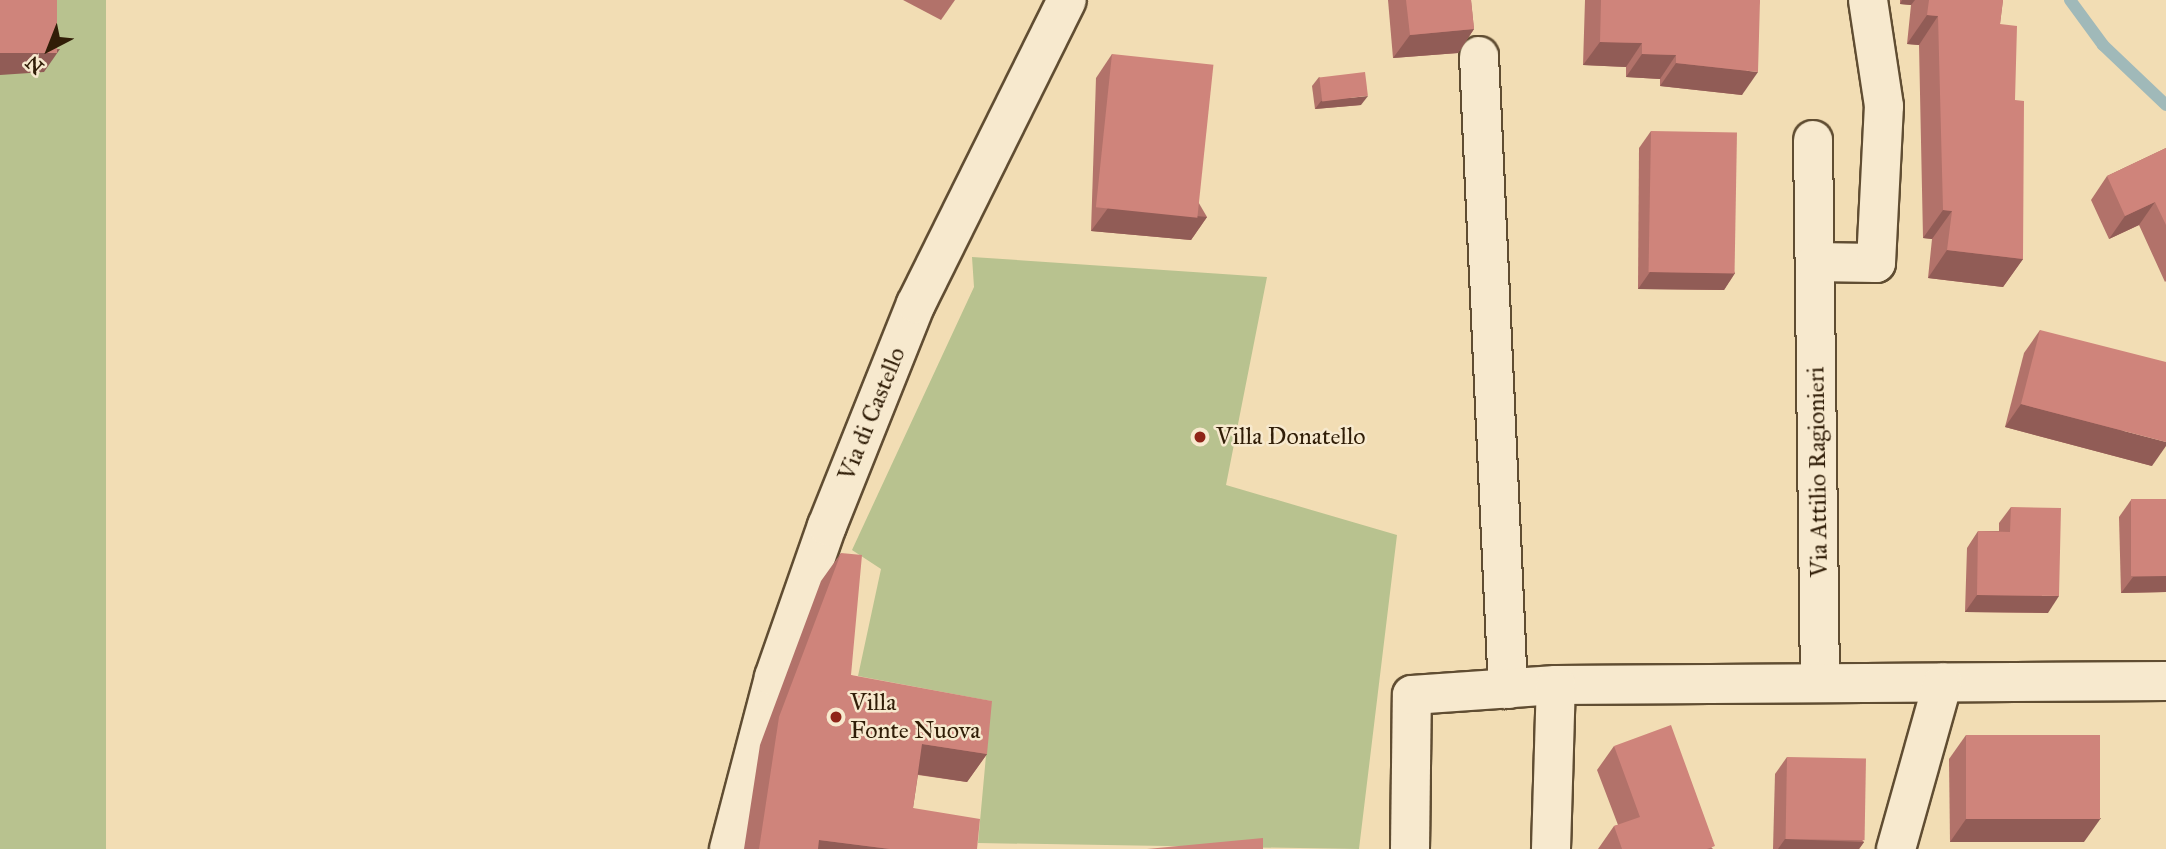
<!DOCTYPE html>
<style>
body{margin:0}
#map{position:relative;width:2166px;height:849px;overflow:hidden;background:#f2ddb4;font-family:"IM FELL Great Primer",serif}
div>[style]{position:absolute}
.green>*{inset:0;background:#b8c28f;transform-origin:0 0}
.stream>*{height:12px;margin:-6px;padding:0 6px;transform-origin:6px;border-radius:6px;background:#a0b9b9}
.roads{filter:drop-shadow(2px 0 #604d32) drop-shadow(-2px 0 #604d32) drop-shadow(0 2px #604d32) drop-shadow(0 -2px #604d32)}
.minor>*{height:38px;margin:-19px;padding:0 19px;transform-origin:19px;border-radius:19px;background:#f7e9ce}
.wall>*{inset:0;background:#b2726a}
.shaded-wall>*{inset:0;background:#915c56}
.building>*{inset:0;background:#cf847b;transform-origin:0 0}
.dots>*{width:19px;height:19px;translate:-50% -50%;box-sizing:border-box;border:4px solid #f7e9ce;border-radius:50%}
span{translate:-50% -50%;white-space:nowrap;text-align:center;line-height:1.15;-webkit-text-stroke:5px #f7e9ce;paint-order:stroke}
.street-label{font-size:24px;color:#301d07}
.poi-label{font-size:24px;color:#301d07}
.left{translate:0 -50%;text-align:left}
.north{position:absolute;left:14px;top:14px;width:70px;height:70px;-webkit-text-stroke:5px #f7e9ce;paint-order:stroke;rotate:222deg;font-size:19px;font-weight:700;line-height:28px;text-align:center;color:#301d07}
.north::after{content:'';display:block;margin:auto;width:24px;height:32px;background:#301d07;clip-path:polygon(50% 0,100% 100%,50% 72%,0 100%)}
</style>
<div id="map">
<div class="green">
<div style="left:0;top:0;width:106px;height:849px"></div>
<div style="clip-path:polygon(972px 257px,1267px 277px,1226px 485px,1397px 535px,1359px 849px,978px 843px,991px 701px,858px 676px,881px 569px,852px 550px,974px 287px)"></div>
</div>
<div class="stream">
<div style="left:2070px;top:0;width:56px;rotate:53.7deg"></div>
<div style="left:2103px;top:45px;width:87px;rotate:43.6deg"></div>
</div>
<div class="roads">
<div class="minor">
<div style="left:1479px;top:56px;width:634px;rotate:87.38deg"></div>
<div style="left:1813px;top:140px;width:542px;rotate:89.26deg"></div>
<div style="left:1816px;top:262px;width:60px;rotate:1deg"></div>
<div style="left:1876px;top:263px;width:157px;rotate:-87.1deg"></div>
<div style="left:1884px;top:106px;width:107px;rotate:-98.6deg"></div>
<div style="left:729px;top:849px;width:178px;rotate:-75.3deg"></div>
<div style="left:774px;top:677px;width:160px;rotate:-70.7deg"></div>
<div style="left:827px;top:526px;width:239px;rotate:-68.2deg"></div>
<div style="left:916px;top:304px;width:339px;rotate:-63.6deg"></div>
<div style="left:1410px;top:849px;width:154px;rotate:-89.3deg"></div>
<div style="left:1412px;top:695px;width:144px;rotate:-4deg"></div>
<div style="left:1556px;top:685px;width:610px;rotate:-0.38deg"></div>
<div style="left:1551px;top:849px;width:164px;rotate:-88.3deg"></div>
<div style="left:1896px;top:849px;width:173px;rotate:-74.3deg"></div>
</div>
</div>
<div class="wall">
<div style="clip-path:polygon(903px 0,955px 0,941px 20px)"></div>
<div style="clip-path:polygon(1388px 0,1471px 0,1474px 29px,1458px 53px,1393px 58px)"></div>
<div style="clip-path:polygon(1585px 0,1760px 0,1742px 95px,1660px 86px,1660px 79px,1626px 77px,1626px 67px,1583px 65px)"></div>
<div style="clip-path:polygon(1900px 0,2003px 0,2000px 24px,2015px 100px,2023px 259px,2003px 287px,1928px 278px,1932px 239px,1923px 238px,1919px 45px,1907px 44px,1911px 5px,1900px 4px)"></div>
<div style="clip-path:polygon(1112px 54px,1207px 217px,1191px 240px,1091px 231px,1096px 78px)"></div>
<div style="clip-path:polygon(1319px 77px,1361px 105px,1315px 109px,1312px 86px)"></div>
<div style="clip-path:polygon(1651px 131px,1735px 273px,1724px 290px,1638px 289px,1639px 148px)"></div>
<div style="clip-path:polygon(2166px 148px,2166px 281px,2165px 282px,2139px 225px,2109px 239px,2091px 200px,2107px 176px)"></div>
<div style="clip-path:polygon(2040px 330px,2152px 466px,2005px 427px,2024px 353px)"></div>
<div style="clip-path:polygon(2166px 499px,2166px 592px,2121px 593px,2119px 517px,2131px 500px)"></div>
<div style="clip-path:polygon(2011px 507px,2048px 613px,1965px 612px,1967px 548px,1978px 531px,1999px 531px,1999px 523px)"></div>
<div style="clip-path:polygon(841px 553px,851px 675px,987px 754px,967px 782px,918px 775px,913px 808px,977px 849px,744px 849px,760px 745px,821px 581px)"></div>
<div style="clip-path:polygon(1966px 735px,2084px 842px,1950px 842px,1949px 759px)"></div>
<div style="clip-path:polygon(1614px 746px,1713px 849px,1598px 849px,1614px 826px,1618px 825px,1597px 770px)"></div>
<div style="clip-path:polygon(1787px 757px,1864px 842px,1859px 849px,1773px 849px,1775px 774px)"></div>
</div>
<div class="shaded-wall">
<div style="clip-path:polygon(1902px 0,1915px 0,1911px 5px,1900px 4px)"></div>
<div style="clip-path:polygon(1927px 15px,1938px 16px,1919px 45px,1907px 44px)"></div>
<div style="clip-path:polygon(1474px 29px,1458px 53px,1393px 58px,1410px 35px)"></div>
<div style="clip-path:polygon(1600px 42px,1642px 43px,1626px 67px,1583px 65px)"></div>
<div style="clip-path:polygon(60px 49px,44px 72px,0 75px,0 53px)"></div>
<div style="clip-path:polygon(1642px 54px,1676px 55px,1660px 79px,1626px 77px)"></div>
<div style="clip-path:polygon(1676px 63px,1758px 72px,1742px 95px,1660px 86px)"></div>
<div style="clip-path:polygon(1368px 96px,1361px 105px,1315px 109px,1321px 101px)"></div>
<div style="clip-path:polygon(2155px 202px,2139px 225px,2109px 239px,2125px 216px)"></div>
<div style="clip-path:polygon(1108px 208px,1207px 217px,1191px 240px,1091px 231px)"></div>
<div style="clip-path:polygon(1943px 210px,1952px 211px,1932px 239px,1923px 238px)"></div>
<div style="clip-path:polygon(1947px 250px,2023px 259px,2003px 287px,1928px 278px)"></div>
<div style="clip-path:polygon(1650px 272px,1735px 273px,1724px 290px,1638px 289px)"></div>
<div style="clip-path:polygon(2021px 404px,2166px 442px,2166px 446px,2152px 466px,2005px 427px)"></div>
<div style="clip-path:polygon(2166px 576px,2166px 592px,2121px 593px,2133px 577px)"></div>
<div style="clip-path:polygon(1977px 595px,2059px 596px,2048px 613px,1965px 612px)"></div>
<div style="clip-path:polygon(922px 744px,987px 754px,967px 782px,902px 772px)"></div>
<div style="clip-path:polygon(2101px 818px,2084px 842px,1950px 842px,1966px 819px)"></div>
<div style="clip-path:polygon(1785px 839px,1864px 842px,1859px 849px,1778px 849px)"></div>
<div style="clip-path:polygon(819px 840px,890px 849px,813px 849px)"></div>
</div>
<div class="building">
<div style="left:0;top:0;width:57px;height:53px"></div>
<div style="clip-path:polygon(1406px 0,1471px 0,1474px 29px,1410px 35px)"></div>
<div style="clip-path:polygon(1601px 0,1760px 0,1758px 72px,1676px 63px,1676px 55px,1642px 54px,1642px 43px,1600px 42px)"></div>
<div style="clip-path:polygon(1929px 0,2003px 0,2000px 24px,2017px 26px,2015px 100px,2024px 101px,2023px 259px,1947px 250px,1952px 211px,1943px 210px,1938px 16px,1927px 15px)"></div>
<div style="left:1112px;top:54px;width:102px;height:154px;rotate:6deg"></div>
<div style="left:1365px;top:72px;width:24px;height:46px;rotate:83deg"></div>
<div style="left:1651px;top:131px;width:86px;height:141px;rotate:1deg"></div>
<div style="clip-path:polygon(2166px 148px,2166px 225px,2155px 202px,2125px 216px,2107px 176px)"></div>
<div style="clip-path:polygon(2040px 330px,2166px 362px,2166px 442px,2021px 404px)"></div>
<div style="left:2166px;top:499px;width:77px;height:35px;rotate:90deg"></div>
<div style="clip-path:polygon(2011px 507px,2061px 508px,2059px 596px,1977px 595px,1978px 531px,2010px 532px)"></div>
<div style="clip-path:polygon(841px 553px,862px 555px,851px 675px,992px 701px,987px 754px,922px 744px,913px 808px,980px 819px,977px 849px,890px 849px,819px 840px,818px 849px,759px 849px,779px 717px)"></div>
<div style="clip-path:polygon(1671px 725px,1715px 846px,1707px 849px,1622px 849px,1614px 826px,1640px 817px,1614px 746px)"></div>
<div style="left:1966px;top:735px;width:134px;height:84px"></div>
<div style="left:1787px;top:757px;width:79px;height:82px;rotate:1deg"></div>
<div style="clip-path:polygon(1263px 838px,1263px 849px,1147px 849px)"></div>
</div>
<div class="dots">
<div style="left:1200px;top:437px;background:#8f2418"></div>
<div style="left:836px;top:717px;background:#8f2418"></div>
</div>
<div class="street-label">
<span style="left:872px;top:414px;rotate:-68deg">Via di Castello</span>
<span style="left:1818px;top:472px;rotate:-91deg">Via Attilio Ragionieri</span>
</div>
<div class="poi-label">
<span class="left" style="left:1216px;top:437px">Villa Donatello</span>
<span class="left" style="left:850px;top:717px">Villa<br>Fonte Nuova</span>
</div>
<div class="north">N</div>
</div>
